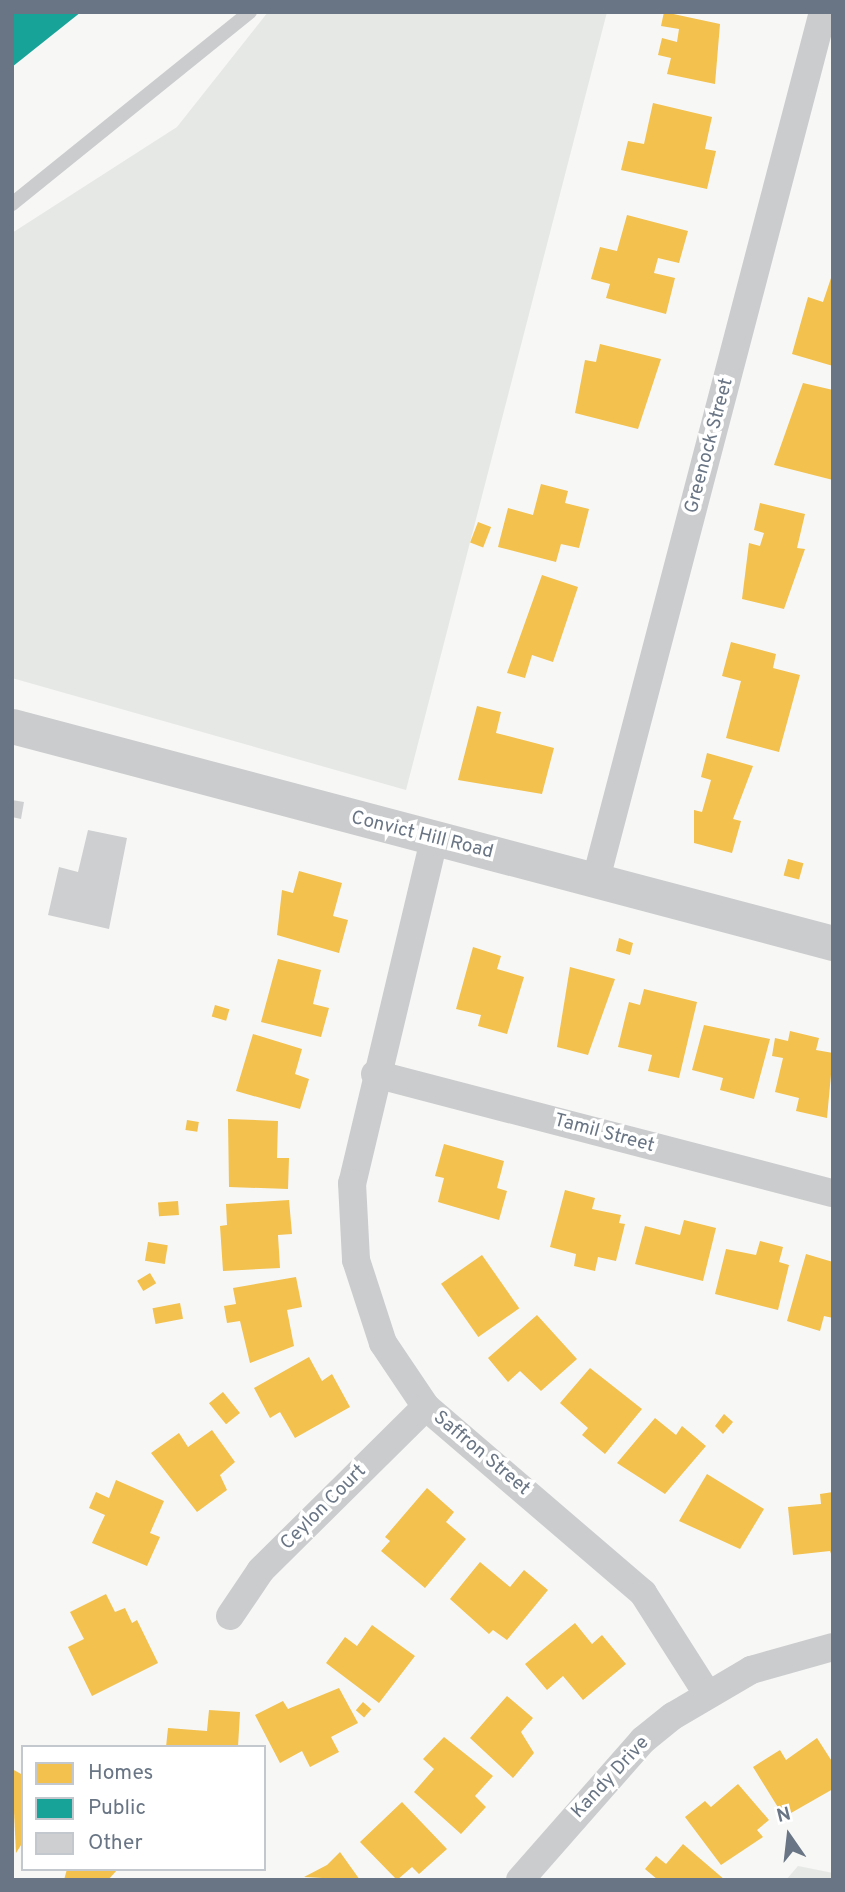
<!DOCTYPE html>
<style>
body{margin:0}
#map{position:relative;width:845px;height:1892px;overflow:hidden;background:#f7f7f6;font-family:Overpass,sans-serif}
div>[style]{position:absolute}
.green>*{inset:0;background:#e5e8e4}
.homes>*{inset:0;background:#f2c14e;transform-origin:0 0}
.public>*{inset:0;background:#17a398}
.building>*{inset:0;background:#cecfd0}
.service>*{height:14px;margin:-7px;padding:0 7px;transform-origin:7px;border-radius:7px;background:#cbcccd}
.minor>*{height:28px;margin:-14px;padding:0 14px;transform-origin:14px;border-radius:14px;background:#cbcccd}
.tertiary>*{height:35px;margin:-17.5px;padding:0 17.5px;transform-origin:17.5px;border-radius:17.5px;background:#cbcccd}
span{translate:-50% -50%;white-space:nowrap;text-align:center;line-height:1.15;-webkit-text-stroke:7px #fff;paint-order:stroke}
.street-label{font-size:19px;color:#697584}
.frame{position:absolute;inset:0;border:14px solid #697584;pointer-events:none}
.legend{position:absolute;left:21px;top:1745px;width:245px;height:126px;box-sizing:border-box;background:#fff;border:2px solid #c3c8ce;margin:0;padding:9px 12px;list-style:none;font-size:21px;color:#697584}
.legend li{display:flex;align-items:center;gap:14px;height:35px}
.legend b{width:35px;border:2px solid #c3c8ce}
.north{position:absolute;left:754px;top:1801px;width:70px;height:70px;-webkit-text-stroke:5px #fff;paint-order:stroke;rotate:346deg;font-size:19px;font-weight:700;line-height:28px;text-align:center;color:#697584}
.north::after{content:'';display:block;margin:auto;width:24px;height:32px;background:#697584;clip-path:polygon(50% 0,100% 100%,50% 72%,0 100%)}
</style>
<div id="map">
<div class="green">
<div style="clip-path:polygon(268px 12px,607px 12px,406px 790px,12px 678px,12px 233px,177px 127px)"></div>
<div style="clip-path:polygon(798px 1866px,833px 1873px,833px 1880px,786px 1880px)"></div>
</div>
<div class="homes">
<div style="clip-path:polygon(664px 12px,720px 24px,715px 84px,667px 74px,671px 58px,658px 55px,662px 38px,677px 42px,679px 29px,661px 26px)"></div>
<div style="clip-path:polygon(653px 103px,712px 117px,705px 149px,716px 151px,707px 189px,621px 170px,628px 141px,644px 144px)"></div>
<div style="clip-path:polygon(627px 215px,688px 231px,679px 263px,658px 258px,654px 273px,675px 278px,666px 314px,606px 298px,610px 284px,591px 279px,600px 247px,617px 251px)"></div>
<div style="clip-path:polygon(833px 272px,833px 366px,792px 354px,808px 297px,823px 302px)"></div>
<div style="clip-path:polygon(600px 344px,661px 359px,638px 429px,575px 413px,585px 360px,596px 362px)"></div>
<div style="clip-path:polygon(803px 383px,833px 390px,833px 480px,774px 465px)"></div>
<div style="clip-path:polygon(541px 484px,568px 491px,565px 503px,589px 509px,579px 548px,561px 544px,556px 562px,498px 547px,508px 508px,533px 515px)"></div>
<div style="clip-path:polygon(760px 503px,805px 514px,797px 548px,805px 549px,784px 609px,742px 599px,749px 543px,760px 546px,764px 533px,754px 530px)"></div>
<div style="left:478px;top:522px;width:14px;height:22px;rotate:21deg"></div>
<div style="clip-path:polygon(542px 575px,578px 587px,553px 662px,532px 655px,525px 678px,507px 673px)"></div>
<div style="clip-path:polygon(731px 642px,776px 654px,773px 668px,800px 675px,779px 752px,726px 738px,741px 681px,722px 676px)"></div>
<div style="clip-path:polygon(477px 706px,501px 712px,496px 733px,554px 748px,542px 794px,458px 780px)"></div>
<div style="clip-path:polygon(707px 753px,753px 766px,733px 819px,741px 821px,732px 853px,694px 843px,694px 810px,702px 812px,711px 780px,701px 777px)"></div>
<div style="left:788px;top:859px;width:16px;height:17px;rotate:15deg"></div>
<div style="clip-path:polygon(299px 871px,342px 883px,333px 916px,348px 920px,339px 953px,277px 935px,282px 890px,293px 893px)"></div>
<div style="clip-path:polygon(619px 938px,633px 943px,630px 955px,616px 951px)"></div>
<div style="clip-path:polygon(473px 947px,501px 956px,497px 969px,524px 977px,507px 1034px,478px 1026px,481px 1015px,456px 1009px)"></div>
<div style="clip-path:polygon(278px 959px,321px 970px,313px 1004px,329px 1008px,321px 1037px,261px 1022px)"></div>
<div style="clip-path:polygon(570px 967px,615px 979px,588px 1055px,557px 1047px)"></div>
<div style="clip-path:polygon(644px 989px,697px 1002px,679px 1078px,648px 1071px,652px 1055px,618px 1047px,629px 1002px,640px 1005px)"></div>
<div style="left:215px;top:1005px;width:15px;height:12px;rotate:16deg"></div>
<div style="clip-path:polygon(704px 1025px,770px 1039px,754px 1099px,720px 1090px,723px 1078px,692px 1070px)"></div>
<div style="clip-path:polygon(790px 1031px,819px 1038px,816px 1050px,833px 1053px,827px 1118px,796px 1111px,799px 1098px,775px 1092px,783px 1058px,772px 1056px,775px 1038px,788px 1041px)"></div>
<div style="clip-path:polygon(253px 1034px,302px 1049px,295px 1074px,309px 1079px,300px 1109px,236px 1091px)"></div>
<div style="clip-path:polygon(228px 1119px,278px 1121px,277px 1158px,289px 1158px,288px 1189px,229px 1187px)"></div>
<div style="left:187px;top:1120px;width:12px;height:10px;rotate:9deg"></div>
<div style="clip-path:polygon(444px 1144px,504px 1161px,497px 1188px,507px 1191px,499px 1220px,438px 1202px,444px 1178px,435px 1176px)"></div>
<div style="clip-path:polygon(565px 1190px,595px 1198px,592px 1209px,621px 1215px,619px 1223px,625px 1224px,616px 1261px,598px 1257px,595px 1271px,574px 1266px,576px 1254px,550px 1247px)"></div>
<div style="clip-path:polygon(289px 1200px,292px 1234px,278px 1235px,280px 1268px,223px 1271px,220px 1226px,227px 1225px,226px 1204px)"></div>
<div style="left:178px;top:1201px;width:14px;height:20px;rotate:86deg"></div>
<div style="clip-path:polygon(684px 1220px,716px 1228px,703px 1281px,635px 1264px,645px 1226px,680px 1235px)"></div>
<div style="clip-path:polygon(760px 1241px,783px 1247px,779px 1262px,789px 1265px,778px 1310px,715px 1294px,726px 1249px,756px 1255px)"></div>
<div style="left:148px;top:1242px;width:20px;height:19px;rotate:9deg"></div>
<div style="clip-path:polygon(806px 1254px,833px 1262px,833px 1318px,824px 1316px,820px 1331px,787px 1321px)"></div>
<div style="left:482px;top:1255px;width:65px;height:50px;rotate:55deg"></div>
<div style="left:150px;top:1273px;width:12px;height:15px;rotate:59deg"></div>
<div style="clip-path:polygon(296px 1277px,302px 1307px,287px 1310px,294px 1346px,250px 1363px,240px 1321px,227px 1323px,224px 1306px,236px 1304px,233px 1288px)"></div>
<div style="left:180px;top:1303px;width:16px;height:28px;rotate:79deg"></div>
<div style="clip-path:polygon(537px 1315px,577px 1359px,541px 1391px,520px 1371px,508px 1382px,488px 1358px)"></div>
<div style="clip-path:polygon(309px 1357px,322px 1381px,332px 1374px,350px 1407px,295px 1438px,280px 1412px,270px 1418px,254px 1388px)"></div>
<div style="clip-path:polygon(590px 1368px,642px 1409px,605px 1454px,582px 1435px,588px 1428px,560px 1403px)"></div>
<div style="left:223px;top:1392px;width:27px;height:18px;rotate:51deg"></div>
<div style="clip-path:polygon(724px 1414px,733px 1422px,723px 1434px,715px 1426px)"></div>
<div style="clip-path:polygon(655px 1418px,676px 1435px,682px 1426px,706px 1446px,665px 1494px,617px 1463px)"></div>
<div style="clip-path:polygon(212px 1430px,235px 1462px,220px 1475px,227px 1490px,197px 1512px,151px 1453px,179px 1433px,188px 1447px)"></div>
<div style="clip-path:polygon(707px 1474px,764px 1509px,740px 1549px,679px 1521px)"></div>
<div style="clip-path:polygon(116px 1480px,164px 1501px,150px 1533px,160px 1537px,147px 1566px,92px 1543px,105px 1515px,89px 1508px,96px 1492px,109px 1498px)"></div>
<div style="clip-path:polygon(427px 1488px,454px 1512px,446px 1522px,466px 1539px,425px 1588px,381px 1551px,390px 1541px,385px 1537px)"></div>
<div style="clip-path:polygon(833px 1492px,833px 1559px,830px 1551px,793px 1555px,788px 1507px,821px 1504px,820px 1494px)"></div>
<div style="clip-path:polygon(480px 1562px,510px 1587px,524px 1570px,548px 1590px,507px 1640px,493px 1630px,489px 1634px,450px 1599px)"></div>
<div style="clip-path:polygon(106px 1594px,115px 1612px,125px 1608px,132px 1623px,137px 1620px,158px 1663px,92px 1696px,68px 1647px,84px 1639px,70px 1612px)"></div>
<div style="clip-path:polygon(575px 1623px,592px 1644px,602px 1635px,626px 1664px,583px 1700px,563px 1676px,547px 1690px,525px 1664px)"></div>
<div style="clip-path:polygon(372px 1625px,415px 1656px,379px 1703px,326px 1663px,345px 1637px,357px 1646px)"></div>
<div style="clip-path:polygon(339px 1688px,358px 1723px,331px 1737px,339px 1752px,310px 1767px,302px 1751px,280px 1763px,255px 1715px,283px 1701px,288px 1709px)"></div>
<div style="clip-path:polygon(507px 1696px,533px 1718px,521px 1732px,534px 1753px,513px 1778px,470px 1738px)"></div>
<div style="left:363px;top:1702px;width:11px;height:11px;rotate:41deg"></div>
<div style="clip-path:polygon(209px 1710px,240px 1712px,238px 1747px,166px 1747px,168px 1728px,207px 1731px)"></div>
<div style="clip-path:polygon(444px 1737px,493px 1776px,475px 1796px,486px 1807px,461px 1834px,414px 1792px,434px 1769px,423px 1759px)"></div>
<div style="clip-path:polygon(817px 1738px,833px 1763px,833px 1789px,784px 1817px,753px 1767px,780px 1750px,786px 1760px)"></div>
<div style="clip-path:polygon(12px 1769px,23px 1775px,23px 1842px,16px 1853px)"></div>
<div style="clip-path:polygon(738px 1784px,769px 1820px,757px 1830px,763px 1837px,721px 1865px,685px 1817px,705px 1801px,711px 1807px)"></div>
<div style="clip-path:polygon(402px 1802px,447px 1849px,419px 1874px,412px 1867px,397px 1880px,360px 1842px)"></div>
<div style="clip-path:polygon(683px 1844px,725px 1880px,658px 1880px,645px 1869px,656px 1856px,666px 1864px)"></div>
<div style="clip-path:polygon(340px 1852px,360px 1880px,304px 1877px,327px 1865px)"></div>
<div style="clip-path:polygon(67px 1869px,118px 1869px,108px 1880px,64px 1880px)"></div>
</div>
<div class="public">
<div style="clip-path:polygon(12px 12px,81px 12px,12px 67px)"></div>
</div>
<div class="building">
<div style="clip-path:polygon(12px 800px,24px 802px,21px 819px,12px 817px)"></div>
<div style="clip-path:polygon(88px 830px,127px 838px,109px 929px,48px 915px,59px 867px,78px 872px)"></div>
</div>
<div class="service">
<div style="left:12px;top:204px;width:306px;rotate:-38.9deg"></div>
</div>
<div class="minor">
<div style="left:434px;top:840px;width:353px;rotate:103.4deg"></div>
<div style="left:352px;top:1183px;width:77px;rotate:87deg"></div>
<div style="left:356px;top:1260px;width:87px;rotate:72deg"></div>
<div style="left:383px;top:1343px;width:77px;rotate:56.1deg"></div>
<div style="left:426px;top:1407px;width:286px;rotate:40.6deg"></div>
<div style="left:643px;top:1593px;width:117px;rotate:57.5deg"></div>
<div style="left:596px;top:879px;width:896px;rotate:-75.33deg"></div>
<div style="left:375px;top:1074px;width:473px;rotate:14.6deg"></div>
<div style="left:230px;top:1616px;width:55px;rotate:-56deg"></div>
<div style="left:261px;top:1570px;width:232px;rotate:-44.7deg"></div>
<div style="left:520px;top:1880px;width:186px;rotate:-48.7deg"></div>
<div style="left:643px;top:1740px;width:38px;rotate:-39deg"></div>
<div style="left:673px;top:1716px;width:91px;rotate:-30.5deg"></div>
<div style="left:751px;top:1670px;width:85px;rotate:-15.7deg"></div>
</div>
<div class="tertiary">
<div style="left:12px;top:726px;width:849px;rotate:14.81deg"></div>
</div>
<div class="street-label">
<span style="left:710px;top:446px;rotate:-75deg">Greenock Street</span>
<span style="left:422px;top:836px;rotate:14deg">Convict Hill Road</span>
<span style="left:604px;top:1134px;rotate:15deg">Tamil Street</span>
<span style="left:481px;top:1454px;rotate:40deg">Saffron Street</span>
<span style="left:324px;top:1508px;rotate:-45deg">Ceylon Court</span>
<span style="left:611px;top:1778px;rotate:-47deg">Kandy Drive</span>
</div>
<div class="frame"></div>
<ul class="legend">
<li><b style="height:19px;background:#f2c14e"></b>Homes</li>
<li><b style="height:19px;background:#17a398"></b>Public</li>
<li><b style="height:19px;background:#cecfd0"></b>Other</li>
</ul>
<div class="north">N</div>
</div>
